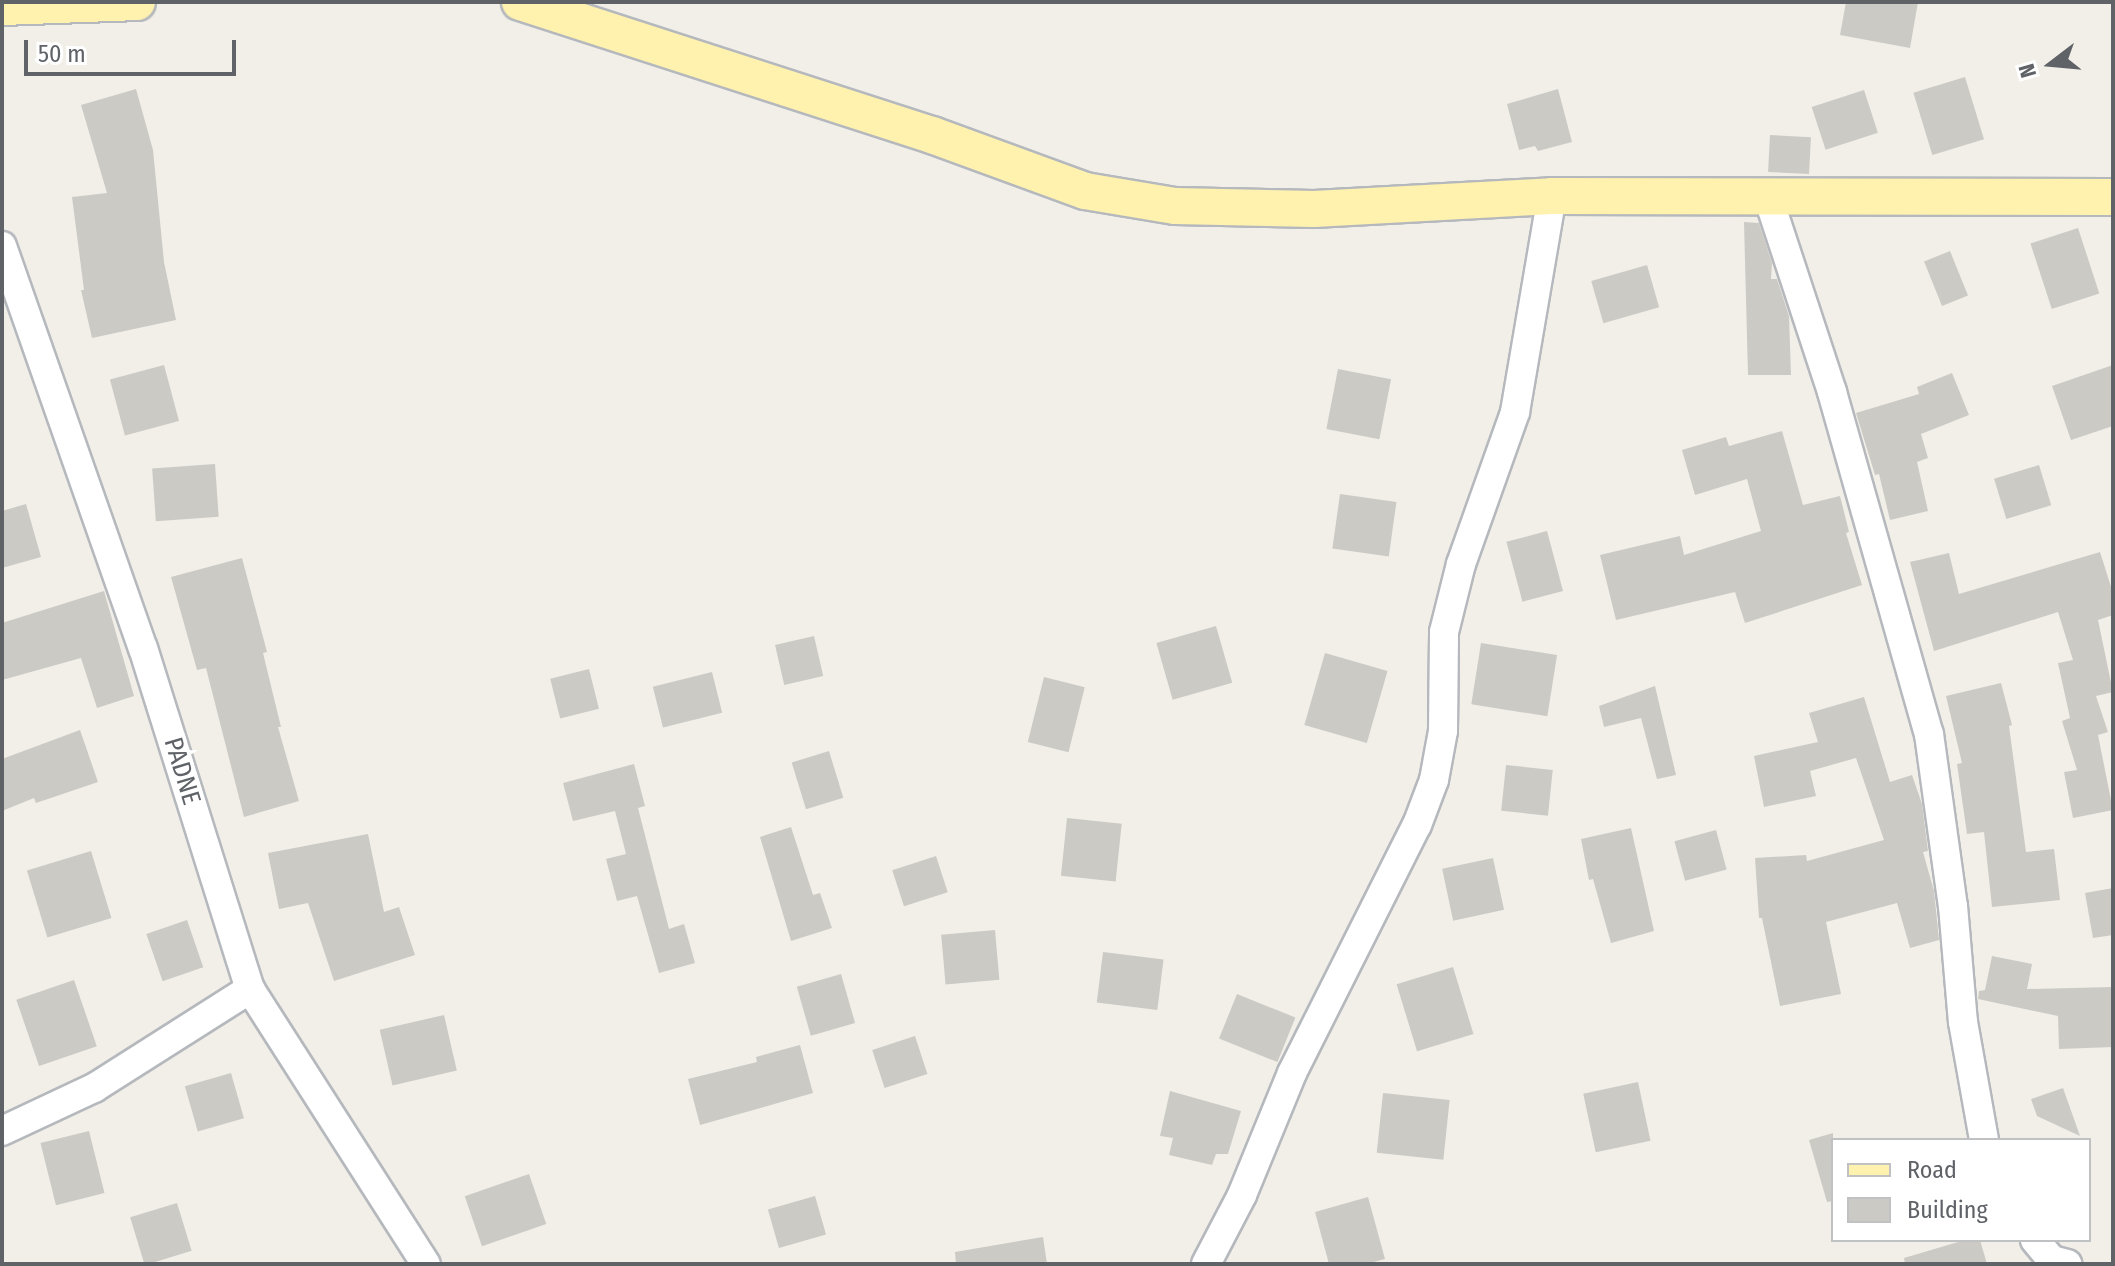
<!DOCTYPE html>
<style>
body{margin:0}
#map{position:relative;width:2115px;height:1266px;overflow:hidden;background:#f1efe8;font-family:"Fira Sans Condensed",sans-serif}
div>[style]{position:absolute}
.building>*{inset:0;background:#cccac5;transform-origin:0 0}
.roads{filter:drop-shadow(2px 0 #b5b8bc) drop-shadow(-2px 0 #b5b8bc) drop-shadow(0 2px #b5b8bc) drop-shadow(0 -2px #b5b8bc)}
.minor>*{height:28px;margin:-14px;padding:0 14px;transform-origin:14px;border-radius:14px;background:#fff}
.major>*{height:36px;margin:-18px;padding:0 18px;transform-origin:18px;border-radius:18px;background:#fff2af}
span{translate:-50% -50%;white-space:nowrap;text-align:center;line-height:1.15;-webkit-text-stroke:7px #fff;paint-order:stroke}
.street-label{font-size:26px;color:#5f6368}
.frame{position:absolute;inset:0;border:4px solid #5f6368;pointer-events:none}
.legend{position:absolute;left:1831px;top:1138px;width:260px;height:104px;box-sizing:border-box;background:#fff;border:2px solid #bfc1c3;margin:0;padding:10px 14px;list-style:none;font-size:24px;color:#5f6368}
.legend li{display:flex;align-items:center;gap:16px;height:40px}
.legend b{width:40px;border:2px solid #bfc1c3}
.north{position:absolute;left:2011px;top:24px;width:80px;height:80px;-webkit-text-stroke:6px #fff;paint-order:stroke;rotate:254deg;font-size:22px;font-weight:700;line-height:32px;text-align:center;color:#5f6368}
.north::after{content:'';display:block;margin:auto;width:28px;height:36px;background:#5f6368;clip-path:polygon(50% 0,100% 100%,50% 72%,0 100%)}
.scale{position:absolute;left:24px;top:40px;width:212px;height:36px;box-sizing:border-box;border:4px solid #5f6368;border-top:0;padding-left:10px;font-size:24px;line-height:28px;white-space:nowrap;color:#5f6368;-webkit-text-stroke:6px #fff;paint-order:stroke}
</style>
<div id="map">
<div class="building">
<div style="clip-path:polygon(1846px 2px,1918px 2px,1910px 48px,1840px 35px)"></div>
<div style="left:1965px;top:77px;width:65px;height:54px;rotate:73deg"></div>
<div style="clip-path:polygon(136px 89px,153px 150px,164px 262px,176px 320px,92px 338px,81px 290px,84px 290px,72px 197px,107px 193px,81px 105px)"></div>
<div style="clip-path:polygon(1558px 89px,1572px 142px,1538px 151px,1535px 146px,1519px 150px,1507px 104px)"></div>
<div style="left:1864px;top:90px;width:45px;height:55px;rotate:72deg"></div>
<div style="left:1770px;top:135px;width:41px;height:37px;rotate:3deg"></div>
<div style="clip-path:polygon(1744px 222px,1759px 223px,1772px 263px,1771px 279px,1777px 279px,1789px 316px,1791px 375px,1748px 375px)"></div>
<div style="left:2078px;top:228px;width:69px;height:50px;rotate:72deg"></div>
<div style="left:1950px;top:251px;width:48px;height:28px;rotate:68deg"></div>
<div style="left:1647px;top:265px;width:44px;height:58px;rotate:74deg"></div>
<div style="left:164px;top:365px;width:58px;height:56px;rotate:75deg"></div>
<div style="clip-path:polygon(2113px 365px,2113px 426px,2071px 440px,2052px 386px)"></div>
<div style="left:1338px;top:369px;width:54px;height:61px;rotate:11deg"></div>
<div style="clip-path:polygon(1952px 373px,1969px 415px,1921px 434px,1928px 458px,1917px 462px,1928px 511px,1890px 520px,1879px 474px,1875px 475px,1856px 413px,1919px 394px,1917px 387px)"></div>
<div style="clip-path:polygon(1782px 431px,1803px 505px,1840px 496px,1849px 532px,1846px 533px,1862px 585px,1745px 623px,1735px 592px,1616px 620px,1600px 555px,1680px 536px,1684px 555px,1761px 531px,1747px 479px,1695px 495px,1682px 450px,1726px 437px,1729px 446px)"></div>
<div style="left:215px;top:464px;width:53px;height:63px;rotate:86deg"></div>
<div style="left:2039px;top:465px;width:42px;height:47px;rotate:73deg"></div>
<div style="left:1340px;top:494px;width:57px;height:55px;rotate:8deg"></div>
<div style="clip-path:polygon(26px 504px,41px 557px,2px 568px,2px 511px)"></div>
<div style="left:1547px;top:531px;width:62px;height:42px;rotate:75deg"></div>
<div style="clip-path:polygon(2100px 552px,2113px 593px,2113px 615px,2098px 620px,2113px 692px,2096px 696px,2108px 732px,2098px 735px,2113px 810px,2073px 818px,2064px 772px,2077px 770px,2062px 721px,2070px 718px,2058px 663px,2073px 660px,2058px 612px,1934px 651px,1910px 562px,1949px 553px,1959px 594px)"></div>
<div style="clip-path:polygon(242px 558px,267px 652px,263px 653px,281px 727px,278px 727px,299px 801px,244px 817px,206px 668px,197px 670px,171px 577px)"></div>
<div style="clip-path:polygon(104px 591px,134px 696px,97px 708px,81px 658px,2px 680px,2px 623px)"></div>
<div style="left:1216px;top:626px;width:59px;height:62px;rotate:74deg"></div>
<div style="left:814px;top:636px;width:41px;height:40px;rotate:77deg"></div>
<div style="left:1481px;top:643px;width:77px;height:62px;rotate:9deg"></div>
<div style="left:1325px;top:653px;width:65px;height:75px;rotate:16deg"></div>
<div style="left:589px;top:669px;width:41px;height:40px;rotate:76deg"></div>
<div style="left:712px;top:672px;width:42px;height:61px;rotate:76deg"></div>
<div style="left:1044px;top:677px;width:42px;height:67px;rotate:14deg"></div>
<div style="clip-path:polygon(2001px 683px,2012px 725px,2009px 726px,2026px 852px,2054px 849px,2060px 900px,1992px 907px,1984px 832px,1967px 834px,1957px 764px,1962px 763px,1946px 696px)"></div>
<div style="clip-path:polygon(1655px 686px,1676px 775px,1657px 779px,1641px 718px,1604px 727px,1599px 706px)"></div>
<div style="clip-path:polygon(1864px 697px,1890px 782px,1912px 775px,1922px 804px,1928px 851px,1923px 852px,1934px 891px,1939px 940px,1910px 948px,1897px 903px,1826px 922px,1841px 994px,1780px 1006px,1762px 918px,1759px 918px,1755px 858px,1806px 855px,1807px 861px,1884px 840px,1856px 758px,1810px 771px,1816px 796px,1764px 807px,1754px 756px,1818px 742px,1809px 713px)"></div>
<div style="clip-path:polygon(80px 730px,98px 782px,36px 803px,34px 798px,2px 811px,2px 759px)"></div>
<div style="left:829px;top:751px;width:49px;height:39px;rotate:73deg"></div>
<div style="clip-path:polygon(634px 764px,645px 806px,638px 808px,669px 929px,684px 924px,695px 963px,659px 973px,637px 896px,617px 901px,606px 859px,626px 854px,615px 811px,573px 821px,563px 783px)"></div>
<div style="left:1506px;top:765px;width:47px;height:46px;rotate:6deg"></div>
<div style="left:1067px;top:818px;width:55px;height:58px;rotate:6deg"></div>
<div style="clip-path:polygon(791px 827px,813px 895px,820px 893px,832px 928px,791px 941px,760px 837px)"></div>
<div style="clip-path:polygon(1631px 828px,1654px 931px,1611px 943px,1593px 879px,1589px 880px,1581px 839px)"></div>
<div style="left:1716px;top:830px;width:41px;height:43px;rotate:75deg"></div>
<div style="clip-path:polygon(368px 834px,384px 912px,399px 907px,415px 955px,334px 981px,308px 903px,279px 909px,268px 853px)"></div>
<div style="left:91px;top:851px;width:70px;height:67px;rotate:73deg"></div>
<div style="left:936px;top:856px;width:38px;height:46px;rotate:72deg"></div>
<div style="left:1493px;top:858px;width:53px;height:52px;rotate:78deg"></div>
<div style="clip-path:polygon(2113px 888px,2113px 935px,2093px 938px,2085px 893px)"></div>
<div style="left:187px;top:920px;width:50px;height:43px;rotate:71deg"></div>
<div style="left:995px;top:930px;width:50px;height:54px;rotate:85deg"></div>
<div style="left:1103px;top:952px;width:61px;height:51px;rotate:7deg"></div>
<div style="clip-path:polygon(1992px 956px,2032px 964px,2027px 989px,2113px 987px,2113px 1047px,2059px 1049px,2058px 1016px,1978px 999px,1979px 991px,1985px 990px)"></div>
<div style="left:1453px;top:967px;width:70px;height:59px;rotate:73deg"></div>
<div style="left:841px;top:974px;width:51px;height:46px;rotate:74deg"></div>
<div style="left:74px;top:980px;width:70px;height:61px;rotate:71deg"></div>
<div style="left:1237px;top:994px;width:63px;height:48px;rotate:22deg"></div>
<div style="left:444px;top:1015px;width:57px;height:66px;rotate:77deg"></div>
<div style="left:915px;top:1036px;width:40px;height:45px;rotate:72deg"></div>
<div style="clip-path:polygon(800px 1045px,813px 1093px,700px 1125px,688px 1079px,757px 1062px,756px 1057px)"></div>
<div style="left:231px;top:1073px;width:47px;height:48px;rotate:74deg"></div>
<div style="left:1638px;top:1082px;width:60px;height:56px;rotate:78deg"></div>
<div style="clip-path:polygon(2063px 1088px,2080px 1136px,2037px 1116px,2031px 1099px)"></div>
<div style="clip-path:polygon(1170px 1091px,1241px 1111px,1228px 1154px,1216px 1154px,1212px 1165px,1169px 1155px,1173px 1138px,1160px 1136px)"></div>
<div style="left:1383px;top:1093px;width:67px;height:60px;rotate:6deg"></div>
<div style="left:89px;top:1131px;width:64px;height:50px;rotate:76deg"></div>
<div style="clip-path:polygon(1833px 1133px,1833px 1201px,1827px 1202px,1809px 1140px)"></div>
<div style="left:529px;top:1174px;width:53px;height:68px;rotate:71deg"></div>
<div style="left:815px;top:1196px;width:40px;height:49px;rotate:74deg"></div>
<div style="clip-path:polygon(1368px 1197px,1385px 1259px,1366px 1264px,1329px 1264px,1315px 1212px)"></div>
<div style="left:177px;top:1203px;width:50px;height:49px;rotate:73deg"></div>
<div style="clip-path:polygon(1043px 1237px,1047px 1264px,956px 1264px,955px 1252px)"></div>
<div style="clip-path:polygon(1965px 1240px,1980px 1240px,1987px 1264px,1905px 1264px,1904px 1258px)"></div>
</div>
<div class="roads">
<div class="minor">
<div style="left:1768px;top:197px;width:205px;rotate:71.8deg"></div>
<div style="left:1832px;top:392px;width:355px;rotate:74.2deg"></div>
<div style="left:1929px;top:734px;width:174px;rotate:82.1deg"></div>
<div style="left:1953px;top:906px;width:116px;rotate:85.1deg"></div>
<div style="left:1963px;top:1022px;width:120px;rotate:79.9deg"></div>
<div style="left:2px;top:246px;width:426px;rotate:70.7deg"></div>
<div style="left:143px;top:648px;width:357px;rotate:72.6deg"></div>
<div style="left:250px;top:989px;width:326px;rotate:57.4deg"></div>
<div style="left:2px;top:1131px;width:102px;rotate:-25.1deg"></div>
<div style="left:94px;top:1088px;width:185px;rotate:-32.4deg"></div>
<div style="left:2035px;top:1240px;width:26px;rotate:50deg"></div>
<div style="left:2052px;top:1260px;width:16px;rotate:15deg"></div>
<div style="left:1206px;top:1264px;width:78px;rotate:-62.4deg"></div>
<div style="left:1242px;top:1195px;width:132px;rotate:-67.7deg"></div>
<div style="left:1292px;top:1073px;width:278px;rotate:-63.3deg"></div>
<div style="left:1417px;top:825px;width:48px;rotate:-69.3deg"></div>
<div style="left:1434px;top:780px;width:50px;rotate:-79.6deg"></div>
<div style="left:1443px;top:731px;width:99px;rotate:-89.4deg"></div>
<div style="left:1444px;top:632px;width:70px;rotate:-76deg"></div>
<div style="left:1461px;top:564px;width:161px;rotate:-70.4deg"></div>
<div style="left:1515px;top:412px;width:219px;rotate:-80.3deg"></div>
</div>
<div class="major">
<div style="left:520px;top:2px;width:433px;rotate:17.9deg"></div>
<div style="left:932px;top:135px;width:163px;rotate:20.1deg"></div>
<div style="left:1085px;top:191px;width:91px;rotate:9.5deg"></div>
<div style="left:1175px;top:206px;width:139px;rotate:1.2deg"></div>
<div style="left:1314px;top:209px;width:238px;rotate:-3.1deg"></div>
<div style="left:1552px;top:196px;width:561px;rotate:0.1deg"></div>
<div style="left:2px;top:7px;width:135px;rotate:-2.1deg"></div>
</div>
</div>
<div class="street-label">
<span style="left:182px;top:771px;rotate:73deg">PADNE</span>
</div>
<div class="frame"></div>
<ul class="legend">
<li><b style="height:10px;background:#fff2af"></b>Road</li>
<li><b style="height:22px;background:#cccac5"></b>Building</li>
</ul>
<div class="north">N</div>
<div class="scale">50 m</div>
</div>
